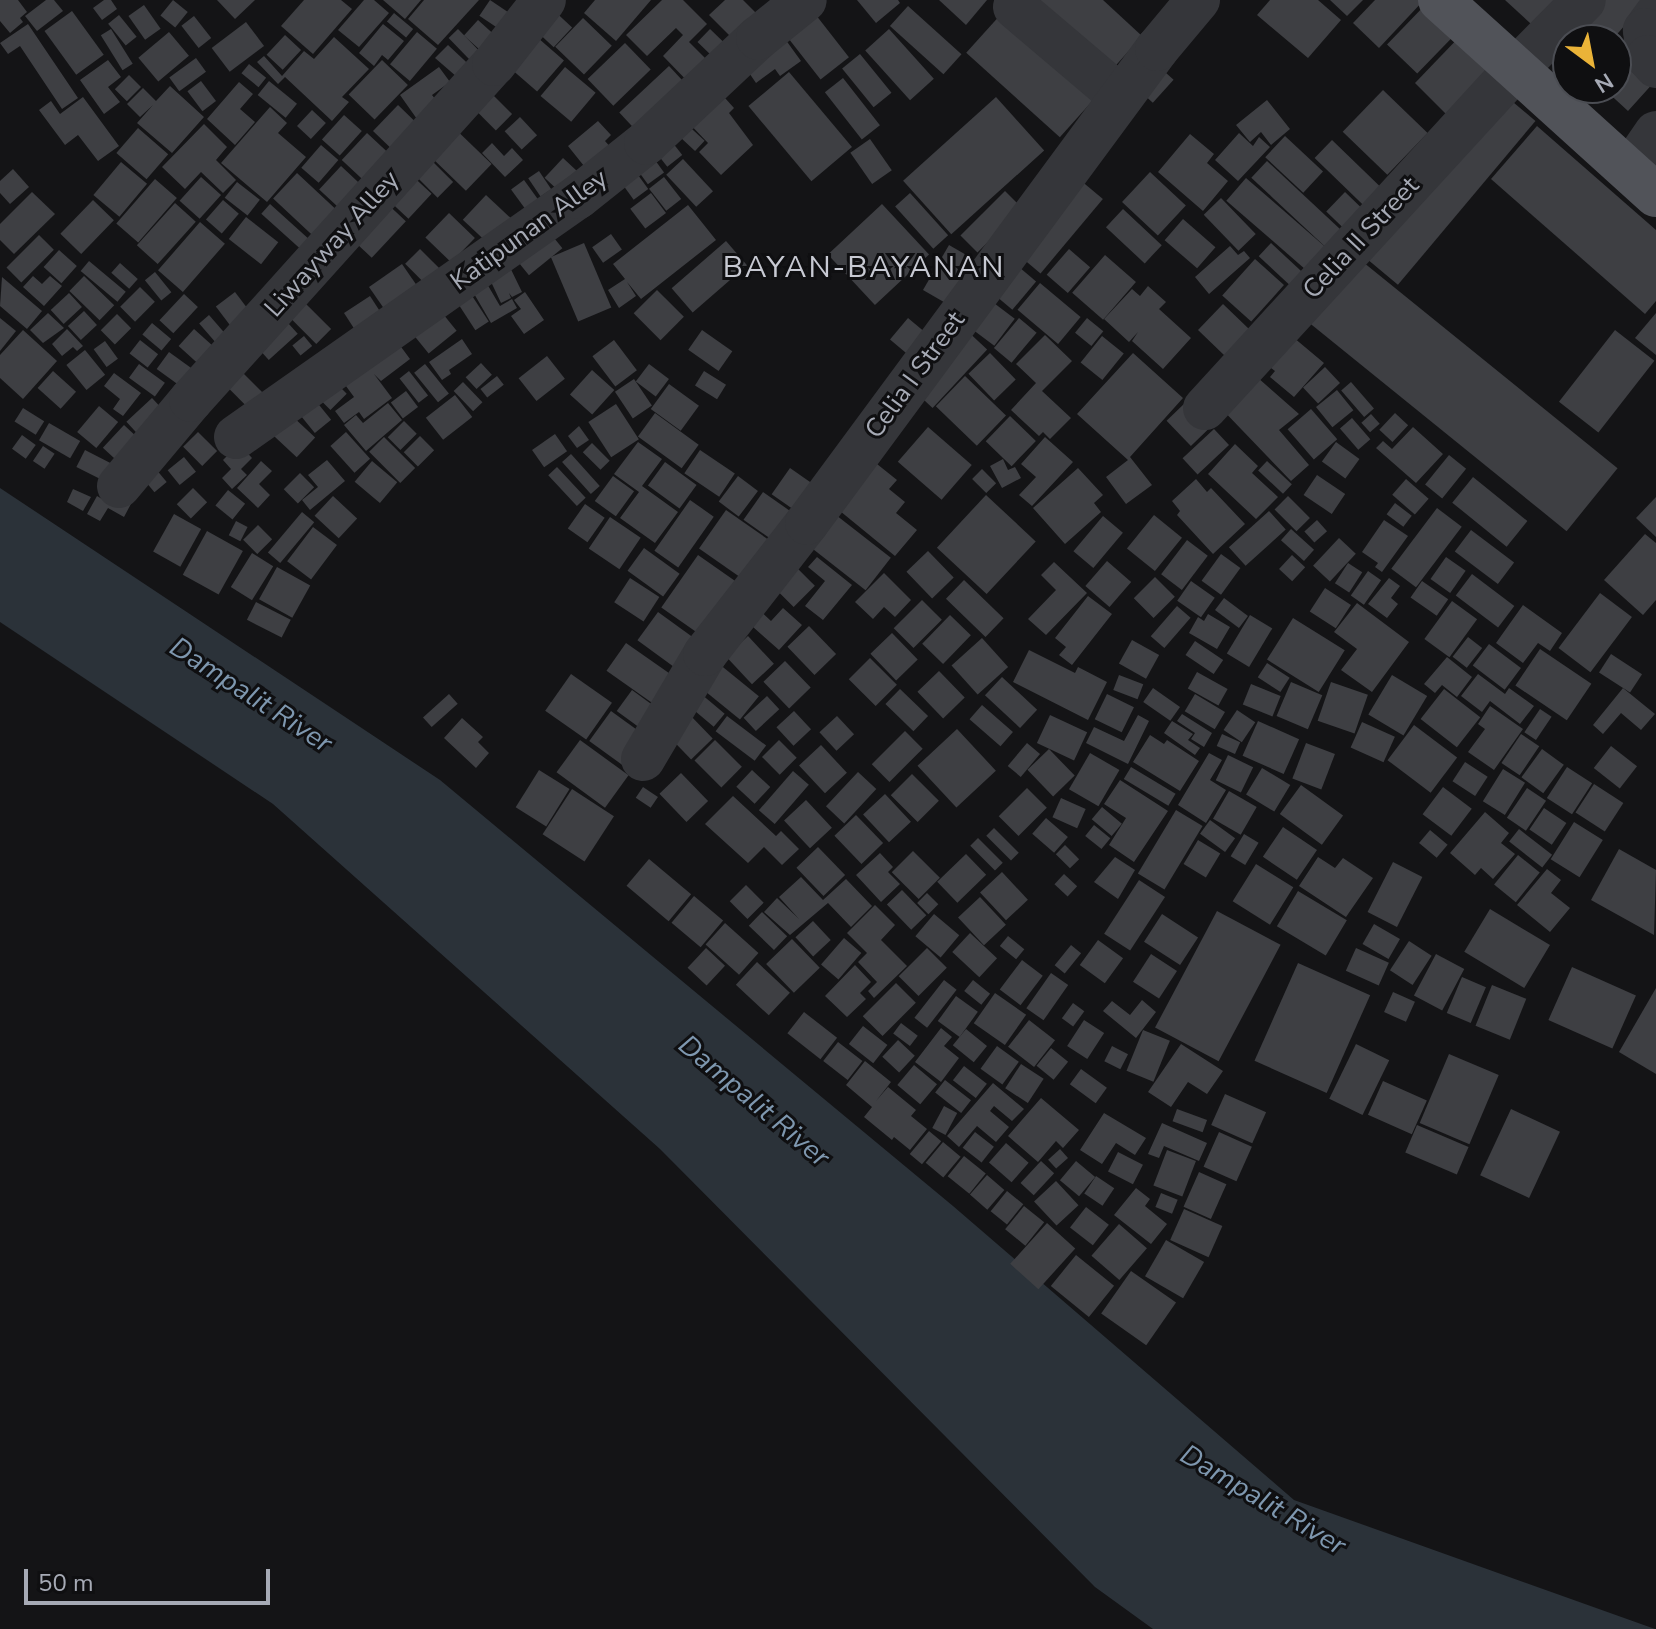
<!DOCTYPE html>
<style>
body{margin:0}
#map{position:relative;width:1656px;height:1629px;overflow:hidden;background:#141416;font-family:"Nunito Sans",sans-serif}
div>[style]{position:absolute}
.water>*{inset:0;background:#2b3239}
.building>*{inset:0;background:#3e3f43;transform-origin:0 0}
.minor>*{height:44px;margin:-22px;padding:0 22px;transform-origin:22px;border-radius:22px;background:#35363a}
.major>*{height:44px;margin:-22px;padding:0 22px;transform-origin:22px;border-radius:22px;background:#515359}
span{translate:-50% -50%;white-space:nowrap;text-align:center;line-height:1.15;-webkit-text-stroke:6px #0f0f11;paint-order:stroke}
.street-label{font-size:26px;color:#a6aab5}
.water-label{font-size:28px;color:#7e97af;font-style:italic}
.quarter-label{font-size:30px;color:#c7c9d2;letter-spacing:2px}
.north{position:absolute;left:1552px;top:24px;width:80px;height:80px;box-sizing:border-box;background:#0f0f11;border:2px solid #4b4d53;border-radius:50%;rotate:148deg;font-size:22px;font-weight:700;line-height:32px;text-align:center;color:#a6aab5}
.north::after{content:'';display:block;margin:auto;width:28px;height:36px;background:#eab338;clip-path:polygon(50% 0,100% 100%,50% 72%,0 100%)}
.scale{position:absolute;left:24px;top:1569px;width:246px;height:36px;box-sizing:border-box;border:4px solid #a6aab5;border-top:0;padding-left:10px;font-size:24px;line-height:28px;white-space:nowrap;color:#a6aab5;-webkit-text-stroke:6px #0f0f11;paint-order:stroke}
</style>
<div id="map">
<div class="water">
<div style="clip-path:polygon(0 488px,440px 780px,953px 1206px,1294px 1500px,1655px 1629px,1153px 1629px,1095px 1587px,660px 1149px,273px 804px,0 622px)"></div>
</div>
<div class="building">
<div style="clip-path:polygon(0 0,18px 0,27px 12px,20px 18px,23px 22px,10px 33px,0 21px)"></div>
<div style="clip-path:polygon(46px 0,54px 0,63px 11px,37px 31px,25px 16px)"></div>
<div style="clip-path:polygon(104px 0,111px 0,117px 9px,102px 20px,93px 8px)"></div>
<div style="left:173px;top:0;width:19px;height:20px;rotate:39deg"></div>
<div style="clip-path:polygon(217px 0,255px 0,235px 19px)"></div>
<div style="clip-path:polygon(304px 0,341px 0,352px 9px,313px 54px,281px 26px)"></div>
<div style="clip-path:polygon(364px 0,374px 0,389px 13px,359px 47px,338px 30px)"></div>
<div style="clip-path:polygon(383px 0,421px 0,405px 19px)"></div>
<div style="clip-path:polygon(424px 0,479px 0,438px 45px,408px 19px)"></div>
<div style="left:490px;top:0;width:22px;height:19px;rotate:34deg"></div>
<div style="clip-path:polygon(595px 0,651px 0,616px 41px,584px 13px)"></div>
<div style="clip-path:polygon(662px 0,683px 0,707px 24px,689px 42px,715px 68px,695px 89px,663px 56px,683px 35px,676px 28px,647px 56px,626px 35px)"></div>
<div style="clip-path:polygon(725px 0,743px 0,762px 19px,738px 44px,709px 15px)"></div>
<div style="clip-path:polygon(857px 0,898px 0,900px 3px,876px 23px)"></div>
<div style="clip-path:polygon(939px 0,987px 0,966px 25px)"></div>
<div style="clip-path:polygon(1030px 0,1103px 0,1142px 36px,1110px 72px)"></div>
<div style="clip-path:polygon(1270px 0,1318px 0,1341px 20px,1308px 58px,1257px 15px)"></div>
<div style="clip-path:polygon(1330px 0,1363px 0,1347px 16px)"></div>
<div style="clip-path:polygon(1375px 0,1424px 0,1379px 48px,1353px 23px)"></div>
<div style="clip-path:polygon(1505px 0,1576px 0,1543px 35px)"></div>
<div style="clip-path:polygon(1593px 0,1647px 0,1612px 40px,1568px 40px,1568px 55px,1553px 41px)"></div>
<div style="left:1428px;top:2px;width:42px;height:59px;rotate:44deg"></div>
<div style="left:144px;top:5px;width:29px;height:19px;rotate:55deg"></div>
<div style="left:548px;top:5px;width:33px;height:27px;rotate:43deg"></div>
<div style="left:908px;top:6px;width:72px;height:27px;rotate:42deg"></div>
<div style="left:812px;top:10px;width:60px;height:36px;rotate:52deg"></div>
<div style="left:72px;top:11px;width:54px;height:34px;rotate:54deg"></div>
<div style="left:1003px;top:12px;width:126px;height:55px;rotate:42deg"></div>
<div style="left:394px;top:13px;width:25px;height:11px;rotate:40deg"></div>
<div style="left:119px;top:15px;width:28px;height:14px;rotate:51deg"></div>
<div style="left:194px;top:16px;width:28px;height:16px;rotate:52deg"></div>
<div style="left:583px;top:18px;width:40px;height:40px;rotate:44deg"></div>
<div style="left:478px;top:20px;width:38px;height:21px;rotate:42deg"></div>
<div style="left:246px;top:22px;width:30px;height:43px;rotate:53deg"></div>
<div style="clip-path:polygon(28px 24px,78px 98px,62px 109px,20px 46px,8px 54px,0 43px)"></div>
<div style="clip-path:polygon(383px 24px,404px 41px,388px 60px,382px 55px,374px 66px,359px 53px)"></div>
<div style="left:111px;top:29px;width:41px;height:12px;rotate:58deg"></div>
<div style="left:458px;top:29px;width:46px;height:13px;rotate:46deg"></div>
<div style="left:710px;top:29px;width:32px;height:18px;rotate:44deg"></div>
<div style="left:889px;top:29px;width:67px;height:32px;rotate:48deg"></div>
<div style="left:530px;top:31px;width:45px;height:41px;rotate:41deg"></div>
<div style="left:169px;top:32px;width:31px;height:40px;rotate:50deg"></div>
<div style="left:417px;top:32px;width:26px;height:42px;rotate:40deg"></div>
<div style="clip-path:polygon(780px 32px,801px 61px,780px 76px,775px 69px,756px 83px,741px 61px)"></div>
<div style="clip-path:polygon(1464px 32px,1494px 67px,1455px 123px,1415px 83px)"></div>
<div style="left:285px;top:35px;width:22px;height:27px;rotate:43deg"></div>
<div style="clip-path:polygon(334px 37px,369px 69px,342px 97px,349px 102px,332px 121px,285px 77px,278px 84px,257px 62px,264px 56px,282px 76px,304px 51px,314px 59px)"></div>
<div style="left:625px;top:43px;width:37px;height:52px;rotate:46deg"></div>
<div style="clip-path:polygon(1616px 43px,1656px 80px,1628px 111px,1603px 88px,1616px 88px)"></div>
<div style="clip-path:polygon(448px 45px,478px 73px,457px 77px,435px 58px)"></div>
<div style="left:860px;top:54px;width:50px;height:23px;rotate:51deg"></div>
<div style="left:196px;top:58px;width:17px;height:33px;rotate:54deg"></div>
<div style="clip-path:polygon(108px 60px,121px 77px,108px 87px,120px 102px,104px 114px,80px 80px)"></div>
<div style="left:382px;top:60px;width:36px;height:48px;rotate:44deg"></div>
<div style="left:1155px;top:63px;width:25px;height:31px;rotate:42deg"></div>
<div style="left:249px;top:64px;width:22px;height:12px;rotate:39deg"></div>
<div style="left:669px;top:66px;width:38px;height:68px;rotate:47deg"></div>
<div style="clip-path:polygon(439px 67px,450px 82px,432px 95px,446px 113px,424px 129px,400px 95px)"></div>
<div style="left:565px;top:67px;width:40px;height:38px;rotate:40deg"></div>
<div style="left:789px;top:72px;width:98px;height:53px;rotate:50deg"></div>
<div style="left:129px;top:75px;width:17px;height:20px;rotate:45deg"></div>
<div style="left:843px;top:78px;width:60px;height:23px;rotate:52deg"></div>
<div style="left:201px;top:81px;width:25px;height:17px;rotate:53deg"></div>
<div style="left:269px;top:81px;width:36px;height:18px;rotate:39deg"></div>
<div style="clip-path:polygon(239px 82px,253px 94px,240px 109px,255px 122px,235px 145px,207px 119px)"></div>
<div style="left:481px;top:83px;width:44px;height:23px;rotate:45deg"></div>
<div style="clip-path:polygon(170px 86px,204px 117px,172px 153px,137px 123px,153px 105px,140px 117px,127px 104px,143px 88px,156px 101px)"></div>
<div style="clip-path:polygon(716px 88px,734px 108px,729px 113px,753px 145px,721px 175px,699px 152px,708px 143px,684px 118px)"></div>
<div style="left:1383px;top:90px;width:62px;height:58px;rotate:44deg"></div>
<div style="left:1501px;top:92px;width:45px;height:214px;rotate:40deg"></div>
<div style="clip-path:polygon(83px 97px,119px 146px,98px 161px,78px 135px,65px 145px,39px 110px,51px 101px,60px 114px)"></div>
<div style="left:996px;top:97px;width:72px;height:125px;rotate:48deg"></div>
<div style="clip-path:polygon(1267px 100px,1290px 129px,1271px 145px,1261px 132px,1250px 142px,1236px 125px)"></div>
<div style="left:398px;top:105px;width:42px;height:36px;rotate:44deg"></div>
<div style="clip-path:polygon(270px 107px,287px 123px,278px 133px,306px 157px,267px 202px,221px 163px)"></div>
<div style="left:312px;top:110px;width:19px;height:22px;rotate:43deg"></div>
<div style="left:344px;top:115px;width:24px;height:33px;rotate:42deg"></div>
<div style="left:520px;top:117px;width:25px;height:21px;rotate:47deg"></div>
<div style="left:679px;top:117px;width:35px;height:14px;rotate:43deg"></div>
<div style="left:447px;top:121px;width:62px;height:37px;rotate:44deg"></div>
<div style="clip-path:polygon(598px 121px,611px 135px,605px 141px,613px 150px,588px 171px,568px 146px)"></div>
<div style="clip-path:polygon(204px 124px,227px 147px,216px 160px,236px 180px,223px 193px,201px 172px,185px 189px,162px 167px)"></div>
<div style="clip-path:polygon(1537px 126px,1656px 230px,1656px 301px,1645px 314px,1491px 179px)"></div>
<div style="left:138px;top:128px;width:40px;height:33px;rotate:41deg"></div>
<div style="left:367px;top:133px;width:47px;height:37px;rotate:43deg"></div>
<div style="left:665px;top:133px;width:28px;height:19px;rotate:52deg"></div>
<div style="clip-path:polygon(1239px 133px,1253px 146px,1259px 137px,1270px 147px,1238px 181px,1215px 160px)"></div>
<div style="clip-path:polygon(1190px 134px,1214px 154px,1207px 163px,1228px 181px,1203px 211px,1158px 172px)"></div>
<div style="left:1285px;top:136px;width:52px;height:29px;rotate:43deg"></div>
<div style="left:870px;top:139px;width:38px;height:24px;rotate:55deg"></div>
<div style="left:1332px;top:140px;width:74px;height:25px;rotate:44deg"></div>
<div style="clip-path:polygon(492px 143px,504px 156px,512px 148px,523px 160px,505px 177px,482px 153px)"></div>
<div style="left:321px;top:145px;width:23px;height:30px;rotate:41deg"></div>
<div style="left:647px;top:149px;width:29px;height:20px;rotate:54deg"></div>
<div style="left:422px;top:151px;width:44px;height:22px;rotate:45deg"></div>
<div style="left:563px;top:158px;width:33px;height:27px;rotate:43deg"></div>
<div style="left:683px;top:159px;width:44px;height:23px;rotate:47deg"></div>
<div style="left:1267px;top:161px;width:117px;height:23px;rotate:43deg"></div>
<div style="left:121px;top:162px;width:34px;height:43px;rotate:40deg"></div>
<div style="left:630px;top:164px;width:31px;height:18px;rotate:54deg"></div>
<div style="left:341px;top:166px;width:42px;height:32px;rotate:43deg"></div>
<div style="clip-path:polygon(13px 169px,29px 187px,10px 204px,0 193px,0 181px)"></div>
<div style="left:406px;top:170px;width:35px;height:34px;rotate:43deg"></div>
<div style="left:539px;top:171px;width:22px;height:13px;rotate:56deg"></div>
<div style="left:1150px;top:172px;width:49px;height:41px;rotate:43deg"></div>
<div style="left:297px;top:173px;width:71px;height:35px;rotate:43deg"></div>
<div style="left:1073px;top:174px;width:39px;height:97px;rotate:40deg"></div>
<div style="left:201px;top:177px;width:27px;height:32px;rotate:42deg"></div>
<div style="left:664px;top:177px;width:28px;height:19px;rotate:52deg"></div>
<div style="left:1246px;top:178px;width:122px;height:30px;rotate:41deg"></div>
<div style="left:155px;top:179px;width:29px;height:59px;rotate:41deg"></div>
<div style="left:524px;top:180px;width:32px;height:16px;rotate:54deg"></div>
<div style="left:237px;top:182px;width:29px;height:20px;rotate:38deg"></div>
<div style="left:1005px;top:191px;width:24px;height:63px;rotate:45deg"></div>
<div style="clip-path:polygon(32px 192px,55px 214px,14px 254px,0 240px,0 224px)"></div>
<div style="left:1345px;top:192px;width:36px;height:27px;rotate:44deg"></div>
<div style="left:651px;top:193px;width:25px;height:26px;rotate:53deg"></div>
<div style="left:910px;top:193px;width:57px;height:20px;rotate:48deg"></div>
<div style="left:486px;top:195px;width:35px;height:34px;rotate:43deg"></div>
<div style="left:381px;top:198px;width:34px;height:50px;rotate:43deg"></div>
<div style="left:1221px;top:198px;width:50px;height:24px;rotate:46deg"></div>
<div style="left:93px;top:200px;width:29px;height:47px;rotate:44deg"></div>
<div style="left:223px;top:200px;width:21px;height:26px;rotate:41deg"></div>
<div style="left:175px;top:203px;width:28px;height:57px;rotate:42deg"></div>
<div style="left:270px;top:204px;width:66px;height:13px;rotate:42deg"></div>
<div style="left:882px;top:204px;width:69px;height:74px;rotate:47deg"></div>
<div style="clip-path:polygon(688px 205px,716px 240px,641px 299px,627px 282px,636px 296px,619px 308px,608px 290px,625px 279px,613px 264px)"></div>
<div style="left:1123px;top:209px;width:53px;height:25px;rotate:43deg"></div>
<div style="left:449px;top:213px;width:36px;height:34px;rotate:44deg"></div>
<div style="left:246px;top:217px;width:41px;height:28px;rotate:38deg"></div>
<div style="left:1183px;top:219px;width:43px;height:28px;rotate:41deg"></div>
<div style="left:200px;top:222px;width:33px;height:64px;rotate:41deg"></div>
<div style="left:546px;top:228px;width:26px;height:43px;rotate:51deg"></div>
<div style="left:611px;top:234px;width:19px;height:23px;rotate:55deg"></div>
<div style="left:39px;top:235px;width:21px;height:46px;rotate:45deg"></div>
<div style="left:726px;top:241px;width:32px;height:72px;rotate:49deg"></div>
<div style="left:584px;top:243px;width:70px;height:36px;rotate:67deg"></div>
<div style="left:1271px;top:243px;width:50px;height:18px;rotate:43deg"></div>
<div style="left:949px;top:245px;width:32px;height:52px;rotate:30deg"></div>
<div style="clip-path:polygon(1230px 246px,1238px 255px,1244px 251px,1250px 258px,1209px 294px,1195px 277px)"></div>
<div style="left:420px;top:249px;width:44px;height:21px;rotate:45deg"></div>
<div style="left:1069px;top:249px;width:28px;height:34px;rotate:41deg"></div>
<div style="left:59px;top:250px;width:24px;height:23px;rotate:42deg"></div>
<div style="left:1105px;top:255px;width:41px;height:50px;rotate:41deg"></div>
<div style="left:1007px;top:257px;width:38px;height:37px;rotate:40deg"></div>
<div style="left:1358px;top:258px;width:334px;height:81px;rotate:39deg"></div>
<div style="clip-path:polygon(506px 259px,522px 292px,512px 297px,509px 293px,511px 298px,501px 303px,485px 269px)"></div>
<div style="left:1255px;top:259px;width:39px;height:49px;rotate:42deg"></div>
<div style="left:89px;top:261px;width:48px;height:13px;rotate:40deg"></div>
<div style="left:120px;top:263px;width:24px;height:13px;rotate:42deg"></div>
<div style="clip-path:polygon(402px 264px,422px 293px,394px 323px,369px 287px)"></div>
<div style="left:155px;top:272px;width:26px;height:13px;rotate:51deg"></div>
<div style="clip-path:polygon(33px 276px,42px 284px,50px 276px,62px 286px,44px 306px,23px 287px)"></div>
<div style="left:84px;top:276px;width:42px;height:21px;rotate:44deg"></div>
<div style="clip-path:polygon(2px 277px,42px 311px,27px 329px,0 306px)"></div>
<div style="clip-path:polygon(483px 277px,500px 306px,512px 299px,517px 308px,491px 323px,469px 285px)"></div>
<div style="left:1040px;top:283px;width:53px;height:35px;rotate:40deg"></div>
<div style="clip-path:polygon(1148px 286px,1166px 302px,1159px 309px,1191px 338px,1163px 369px,1132px 341px,1138px 332px,1129px 342px,1104px 319px,1132px 289px,1140px 296px)"></div>
<div style="left:140px;top:287px;width:21px;height:28px;rotate:45deg"></div>
<div style="left:467px;top:288px;width:40px;height:16px;rotate:57deg"></div>
<div style="left:657px;top:290px;width:38px;height:33px;rotate:45deg"></div>
<div style="left:235px;top:292px;width:39px;height:24px;rotate:53deg"></div>
<div style="clip-path:polygon(525px 292px,544px 320px,524px 334px,511px 316px,521px 309px,514px 300px)"></div>
<div style="left:69px;top:293px;width:19px;height:25px;rotate:47deg"></div>
<div style="left:184px;top:294px;width:19px;height:36px;rotate:43deg"></div>
<div style="left:982px;top:294px;width:41px;height:34px;rotate:37deg"></div>
<div style="left:370px;top:296px;width:31px;height:31px;rotate:57deg"></div>
<div style="left:300px;top:298px;width:44px;height:21px;rotate:45deg"></div>
<div style="left:1223px;top:304px;width:43px;height:36px;rotate:44deg"></div>
<div style="left:439px;top:309px;width:28px;height:36px;rotate:51deg"></div>
<div style="left:84px;top:311px;width:19px;height:22px;rotate:47deg"></div>
<div style="clip-path:polygon(48px 313px,64px 328px,43px 343px,30px 330px)"></div>
<div style="left:279px;top:313px;width:28px;height:39px;rotate:48deg"></div>
<div style="clip-path:polygon(1656px 313px,1656px 355px,1635px 338px)"></div>
<div style="left:117px;top:314px;width:20px;height:23px;rotate:45deg"></div>
<div style="left:209px;top:315px;width:38px;height:13px;rotate:49deg"></div>
<div style="clip-path:polygon(0 318px,16px 331px,0 351px)"></div>
<div style="left:908px;top:318px;width:30px;height:28px;rotate:40deg"></div>
<div style="left:1019px;top:318px;width:23px;height:39px;rotate:40deg"></div>
<div style="left:1087px;top:318px;width:21px;height:19px;rotate:39deg"></div>
<div style="left:152px;top:323px;width:25px;height:15px;rotate:40deg"></div>
<div style="left:963px;top:327px;width:33px;height:80px;rotate:43deg"></div>
<div style="clip-path:polygon(67px 329px,83px 346px,77px 351px,73px 347px,62px 356px,52px 344px)"></div>
<div style="left:194px;top:329px;width:39px;height:23px;rotate:42deg"></div>
<div style="clip-path:polygon(23px 330px,57px 361px,23px 399px,0 378px,0 355px)"></div>
<div style="left:702px;top:330px;width:37px;height:24px;rotate:35deg"></div>
<div style="left:1615px;top:330px;width:50px;height:91px;rotate:38deg"></div>
<div style="clip-path:polygon(1287px 332px,1324px 363px,1294px 397px,1270px 377px,1275px 371px,1262px 361px)"></div>
<div style="clip-path:polygon(1045px 335px,1072px 361px,1042px 391px,1071px 418px,1050px 439px,1043px 432px,1039px 436px,1011px 410px,1036px 383px,1016px 364px)"></div>
<div style="left:304px;top:336px;width:13px;height:15px;rotate:51deg"></div>
<div style="clip-path:polygon(393px 336px,410px 359px,381px 381px,374px 374px,392px 398px,364px 419px,359px 412px,344px 423px,335px 411px,354px 397px,343px 382px)"></div>
<div style="left:1102px;top:336px;width:28px;height:34px;rotate:39deg"></div>
<div style="clip-path:polygon(462px 339px,472px 354px,449px 370px,451px 374px,442px 380px,429px 362px)"></div>
<div style="left:140px;top:340px;width:23px;height:17px;rotate:38deg"></div>
<div style="left:614px;top:340px;width:38px;height:27px;rotate:53deg"></div>
<div style="left:105px;top:341px;width:22px;height:14px;rotate:54deg"></div>
<div style="left:85px;top:350px;width:32px;height:24px;rotate:51deg"></div>
<div style="left:169px;top:352px;width:44px;height:21px;rotate:36deg"></div>
<div style="left:990px;top:353px;width:37px;height:30px;rotate:46deg"></div>
<div style="clip-path:polygon(1133px 353px,1183px 398px,1130px 457px,1152px 485px,1126px 504px,1106px 477px,1128px 460px,1077px 414px)"></div>
<div style="left:547px;top:356px;width:29px;height:36px;rotate:52deg"></div>
<div style="left:481px;top:363px;width:16px;height:21px;rotate:47deg"></div>
<div style="left:139px;top:364px;width:32px;height:17px;rotate:36deg"></div>
<div style="left:425px;top:364px;width:38px;height:14px;rotate:51deg"></div>
<div style="left:649px;top:364px;width:25px;height:22px;rotate:37deg"></div>
<div style="left:1325px;top:367px;width:22px;height:30px;rotate:47deg"></div>
<div style="left:592px;top:370px;width:30px;height:33px;rotate:42deg"></div>
<div style="clip-path:polygon(1249px 370px,1299px 414px,1279px 430px,1309px 465px,1291px 481px,1217px 404px)"></div>
<div style="left:53px;top:371px;width:31px;height:23px;rotate:42deg"></div>
<div style="left:409px;top:371px;width:31px;height:12px;rotate:52deg"></div>
<div style="left:704px;top:371px;width:26px;height:17px;rotate:32deg"></div>
<div style="clip-path:polygon(114px 373px,141px 393px,123px 416px,113px 409px,120px 399px,104px 386px)"></div>
<div style="left:243px;top:373px;width:44px;height:21px;rotate:45deg"></div>
<div style="left:497px;top:376px;width:11px;height:21px;rotate:52deg"></div>
<div style="left:965px;top:376px;width:57px;height:42px;rotate:44deg"></div>
<div style="left:634px;top:379px;width:32px;height:23px;rotate:56deg"></div>
<div style="left:334px;top:381px;width:18px;height:23px;rotate:45deg"></div>
<div style="left:463px;top:382px;width:28px;height:13px;rotate:46deg"></div>
<div style="left:1351px;top:382px;width:35px;height:13px;rotate:49deg"></div>
<div style="left:669px;top:384px;width:37px;height:31px;rotate:36deg"></div>
<div style="left:1337px;top:390px;width:26px;height:27px;rotate:51deg"></div>
<div style="left:406px;top:391px;width:20px;height:19px;rotate:53deg"></div>
<div style="left:311px;top:395px;width:32px;height:21px;rotate:51deg"></div>
<div style="left:455px;top:395px;width:28px;height:37px;rotate:52deg"></div>
<div style="left:152px;top:398px;width:23px;height:35px;rotate:47deg"></div>
<div style="left:1186px;top:402px;width:35px;height:27px;rotate:46deg"></div>
<div style="clip-path:polygon(388px 403px,402px 420px,366px 451px,344px 425px,356px 415px,363px 423px)"></div>
<div style="left:616px;top:404px;width:42px;height:33px;rotate:57deg"></div>
<div style="left:99px;top:406px;width:25px;height:34px;rotate:40deg"></div>
<div style="left:23px;top:408px;width:25px;height:16px;rotate:32deg"></div>
<div style="left:1311px;top:409px;width:40px;height:31px;rotate:49deg"></div>
<div style="left:655px;top:413px;width:54px;height:29px;rotate:36deg"></div>
<div style="left:1395px;top:413px;width:18px;height:23px;rotate:43deg"></div>
<div style="left:1371px;top:414px;width:13px;height:13px;rotate:48deg"></div>
<div style="left:291px;top:415px;width:33px;height:27px;rotate:43deg"></div>
<div style="left:1010px;top:416px;width:36px;height:35px;rotate:44deg"></div>
<div style="left:1352px;top:418px;width:28px;height:16px;rotate:49deg"></div>
<div style="left:404px;top:421px;width:18px;height:23px;rotate:45deg"></div>
<div style="left:49px;top:423px;width:36px;height:20px;rotate:30deg"></div>
<div style="left:124px;top:425px;width:23px;height:31px;rotate:43deg"></div>
<div style="clip-path:polygon(579px 426px,589px 440px,577px 448px,568px 436px)"></div>
<div style="left:928px;top:427px;width:58px;height:46px;rotate:41deg"></div>
<div style="clip-path:polygon(1413px 427px,1443px 454px,1416px 483px,1376px 448px,1383px 441px,1392px 449px)"></div>
<div style="left:1214px;top:429px;width:22px;height:43px;rotate:47deg"></div>
<div style="left:198px;top:432px;width:27px;height:21px;rotate:45deg"></div>
<div style="left:346px;top:432px;width:36px;height:21px;rotate:48deg"></div>
<div style="left:555px;top:434px;width:21px;height:28px;rotate:55deg"></div>
<div style="left:22px;top:435px;width:17px;height:17px;rotate:36deg"></div>
<div style="left:420px;top:436px;width:20px;height:23px;rotate:45deg"></div>
<div style="left:384px;top:437px;width:44px;height:21px;rotate:45deg"></div>
<div style="clip-path:polygon(1045px 437px,1073px 462px,1032px 506px,1019px 495px,1036px 477px,1021px 464px)"></div>
<div style="clip-path:polygon(638px 442px,662px 459px,642px 486px,678px 512px,655px 543px,620px 518px,639px 492px,614px 474px)"></div>
<div style="left:1336px;top:442px;width:29px;height:24px;rotate:36deg"></div>
<div style="left:592px;top:443px;width:25px;height:13px;rotate:45deg"></div>
<div style="clip-path:polygon(239px 444px,252px 458px,241px 469px,247px 475px,232px 489px,222px 478px,231px 469px,223px 460px)"></div>
<div style="clip-path:polygon(1235px 444px,1258px 466px,1252px 473px,1278px 497px,1256px 519px,1208px 474px)"></div>
<div style="left:43px;top:446px;width:14px;height:18px;rotate:34deg"></div>
<div style="left:85px;top:450px;width:29px;height:19px;rotate:27deg"></div>
<div style="left:700px;top:450px;width:42px;height:28px;rotate:34deg"></div>
<div style="left:571px;top:454px;width:43px;height:12px;rotate:48deg"></div>
<div style="left:1449px;top:455px;width:22px;height:38px;rotate:39deg"></div>
<div style="clip-path:polygon(867px 456px,897px 480px,889px 489px,905px 502px,896px 513px,917px 530px,895px 556px,829px 502px)"></div>
<div style="left:184px;top:457px;width:19px;height:21px;rotate:51deg"></div>
<div style="clip-path:polygon(1003px 459px,1008px 470px,1015px 467px,1021px 478px,1002px 488px,990px 466px)"></div>
<div style="clip-path:polygon(327px 460px,345px 481px,310px 510px,302px 500px,318px 487px,308px 475px)"></div>
<div style="clip-path:polygon(261px 461px,272px 471px,259px 484px,270px 495px,258px 508px,237px 488px)"></div>
<div style="left:372px;top:461px;width:33px;height:27px;rotate:40deg"></div>
<div style="left:1267px;top:461px;width:34px;height:13px;rotate:43deg"></div>
<div style="left:150px;top:462px;width:26px;height:16px;rotate:50deg"></div>
<div style="left:665px;top:462px;width:39px;height:29px;rotate:36deg"></div>
<div style="left:557px;top:467px;width:42px;height:12px;rotate:47deg"></div>
<div style="left:790px;top:468px;width:28px;height:32px;rotate:35deg"></div>
<div style="clip-path:polygon(1078px 468px,1103px 495px,1094px 503px,1101px 512px,1065px 544px,1033px 508px)"></div>
<div style="left:982px;top:469px;width:20px;height:14px;rotate:45deg"></div>
<div style="left:300px;top:473px;width:20px;height:23px;rotate:45deg"></div>
<div style="left:1317px;top:475px;width:34px;height:24px;rotate:34deg"></div>
<div style="left:613px;top:476px;width:26px;height:31px;rotate:36deg"></div>
<div style="left:738px;top:476px;width:25px;height:32px;rotate:37deg"></div>
<div style="left:1473px;top:477px;width:70px;height:33px;rotate:39deg"></div>
<div style="clip-path:polygon(1196px 479px,1207px 492px,1211px 488px,1245px 524px,1213px 554px,1177px 515px,1180px 511px,1172px 501px)"></div>
<div style="left:1406px;top:479px;width:30px;height:21px;rotate:41deg"></div>
<div style="clip-path:polygon(111px 483px,132px 502px,124px 517px,108px 508px,100px 521px,87px 514px,97px 496px,102px 499px)"></div>
<div style="left:193px;top:488px;width:20px;height:23px;rotate:45deg"></div>
<div style="clip-path:polygon(73px 489px,91px 497px,83px 511px,67px 502px)"></div>
<div style="left:228px;top:490px;width:22px;height:20px;rotate:39deg"></div>
<div style="left:763px;top:492px;width:37px;height:34px;rotate:35deg"></div>
<div style="left:986px;top:495px;width:68px;height:72px;rotate:43deg"></div>
<div style="left:333px;top:496px;width:33px;height:27px;rotate:43deg"></div>
<div style="left:1288px;top:496px;width:31px;height:19px;rotate:45deg"></div>
<div style="clip-path:polygon(1656px 497px,1656px 537px,1636px 518px)"></div>
<div style="left:690px;top:500px;width:29px;height:62px;rotate:35deg"></div>
<div style="left:1395px;top:503px;width:21px;height:14px;rotate:37deg"></div>
<div style="left:585px;top:504px;width:24px;height:30px;rotate:35deg"></div>
<div style="left:827px;top:508px;width:81px;height:41px;rotate:38deg"></div>
<div style="left:1437px;top:508px;width:31px;height:76px;rotate:37deg"></div>
<div style="left:726px;top:510px;width:59px;height:47px;rotate:35deg"></div>
<div style="left:1269px;top:511px;width:25px;height:54px;rotate:48deg"></div>
<div style="left:302px;top:512px;width:16px;height:53px;rotate:40deg"></div>
<div style="left:174px;top:514px;width:31px;height:43px;rotate:29deg"></div>
<div style="left:1154px;top:515px;width:36px;height:43px;rotate:39deg"></div>
<div style="left:1103px;top:516px;width:26px;height:46px;rotate:40deg"></div>
<div style="left:610px;top:517px;width:37px;height:38px;rotate:34deg"></div>
<div style="left:1317px;top:520px;width:15px;height:17px;rotate:48deg"></div>
<div style="clip-path:polygon(1384px 520px,1408px 536px,1382px 572px,1375px 567px,1378px 563px,1362px 552px)"></div>
<div style="left:236px;top:521px;width:13px;height:16px;rotate:27deg"></div>
<div style="left:258px;top:525px;width:20px;height:21px;rotate:45deg"></div>
<div style="left:313px;top:527px;width:30px;height:43px;rotate:37deg"></div>
<div style="left:1291px;top:529px;width:31px;height:15px;rotate:42deg"></div>
<div style="left:1471px;top:530px;width:54px;height:27px;rotate:37deg"></div>
<div style="left:207px;top:531px;width:41px;height:50px;rotate:29deg"></div>
<div style="clip-path:polygon(1645px 534px,1656px 543px,1656px 600px,1643px 615px,1604px 580px)"></div>
<div style="left:1339px;top:538px;width:23px;height:38px;rotate:43deg"></div>
<div style="left:1187px;top:540px;width:26px;height:43px;rotate:37deg"></div>
<div style="left:644px;top:548px;width:44px;height:28px;rotate:36deg"></div>
<div style="left:928px;top:551px;width:37px;height:30px;rotate:46deg"></div>
<div style="left:252px;top:553px;width:25px;height:40px;rotate:32deg"></div>
<div style="left:1221px;top:554px;width:24px;height:33px;rotate:36deg"></div>
<div style="left:698px;top:555px;width:58px;height:64px;rotate:35deg"></div>
<div style="left:1292px;top:555px;width:18px;height:19px;rotate:43deg"></div>
<div style="clip-path:polygon(817px 557px,852px 585px,823px 620px,805px 606px,825px 581px,808px 567px)"></div>
<div style="left:1446px;top:557px;width:24px;height:27px;rotate:35deg"></div>
<div style="left:788px;top:559px;width:38px;height:30px;rotate:45deg"></div>
<div style="left:1107px;top:561px;width:32px;height:33px;rotate:41deg"></div>
<div style="clip-path:polygon(1054px 562px,1087px 593px,1046px 635px,1028px 619px,1056px 590px,1041px 575px)"></div>
<div style="left:1348px;top:563px;width:17px;height:24px;rotate:33deg"></div>
<div style="left:277px;top:567px;width:38px;height:37px;rotate:29deg"></div>
<div style="left:1368px;top:571px;width:16px;height:30px;rotate:35deg"></div>
<div style="clip-path:polygon(884px 573px,911px 600px,895px 617px,884px 607px,873px 619px,855px 602px)"></div>
<div style="left:1472px;top:574px;width:53px;height:27px;rotate:37deg"></div>
<div style="left:1155px;top:577px;width:28px;height:30px;rotate:45deg"></div>
<div style="left:630px;top:578px;width:35px;height:29px;rotate:33deg"></div>
<div style="clip-path:polygon(1389px 578px,1400px 586px,1391px 598px,1398px 604px,1387px 618px,1368px 604px)"></div>
<div style="left:964px;top:580px;width:55px;height:26px;rotate:44deg"></div>
<div style="left:1191px;top:581px;width:29px;height:24px;rotate:35deg"></div>
<div style="left:1422px;top:581px;width:32px;height:20px;rotate:35deg"></div>
<div style="left:1325px;top:588px;width:31px;height:28px;rotate:33deg"></div>
<div style="left:1600px;top:593px;width:40px;height:69px;rotate:37deg"></div>
<div style="clip-path:polygon(1088px 596px,1112px 614px,1072px 665px,1059px 655px,1066px 647px,1055px 638px)"></div>
<div style="left:1224px;top:598px;width:30px;height:15px;rotate:37deg"></div>
<div style="left:922px;top:600px;width:28px;height:40px;rotate:45deg"></div>
<div style="left:1452px;top:601px;width:31px;height:47px;rotate:36deg"></div>
<div style="left:256px;top:602px;width:39px;height:20px;rotate:27deg"></div>
<div style="clip-path:polygon(1357px 603px,1409px 642px,1372px 692px,1341px 670px,1357px 649px,1334px 632px)"></div>
<div style="clip-path:polygon(1523px 605px,1562px 633px,1550px 651px,1538px 643px,1523px 663px,1496px 643px)"></div>
<div style="clip-path:polygon(755px 606px,771px 621px,783px 608px,802px 625px,779px 650px,744px 619px)"></div>
<div style="left:1177px;top:606px;width:18px;height:40px;rotate:41deg"></div>
<div style="left:658px;top:612px;width:58px;height:35px;rotate:36deg"></div>
<div style="clip-path:polygon(1208px 614px,1230px 627px,1217px 649px,1189px 633px,1198px 617px,1204px 621px)"></div>
<div style="left:950px;top:615px;width:29px;height:40px;rotate:44deg"></div>
<div style="left:1250px;top:615px;width:26px;height:45px;rotate:31deg"></div>
<div style="left:1293px;top:618px;width:61px;height:49px;rotate:32deg"></div>
<div style="left:809px;top:626px;width:39px;height:30px;rotate:46deg"></div>
<div style="left:892px;top:633px;width:37px;height:30px;rotate:46deg"></div>
<div style="left:748px;top:636px;width:38px;height:30px;rotate:47deg"></div>
<div style="left:1468px;top:637px;width:18px;height:25px;rotate:38deg"></div>
<div style="left:982px;top:638px;width:39px;height:41px;rotate:48deg"></div>
<div style="left:1132px;top:640px;width:31px;height:27px;rotate:29deg"></div>
<div style="left:1195px;top:641px;width:34px;height:17px;rotate:34deg"></div>
<div style="left:626px;top:643px;width:65px;height:34px;rotate:35deg"></div>
<div style="left:1489px;top:644px;width:40px;height:27px;rotate:37deg"></div>
<div style="left:1540px;top:649px;width:62px;height:44px;rotate:34deg"></div>
<div style="clip-path:polygon(1029px 650px,1075px 673px,1078px 667px,1107px 682px,1088px 720px,1013px 682px)"></div>
<div style="left:1611px;top:654px;width:37px;height:22px;rotate:33deg"></div>
<div style="clip-path:polygon(1447px 657px,1472px 677px,1457px 697px,1442px 685px,1435px 693px,1424px 684px)"></div>
<div style="left:870px;top:658px;width:38px;height:30px;rotate:45deg"></div>
<div style="left:713px;top:659px;width:59px;height:30px;rotate:39deg"></div>
<div style="left:785px;top:661px;width:37px;height:30px;rotate:46deg"></div>
<div style="left:1267px;top:663px;width:27px;height:17px;rotate:33deg"></div>
<div style="left:939px;top:671px;width:37px;height:30px;rotate:46deg"></div>
<div style="left:1197px;top:672px;width:35px;height:19px;rotate:29deg"></div>
<div style="left:571px;top:674px;width:50px;height:45px;rotate:35deg"></div>
<div style="clip-path:polygon(1478px 674px,1505px 694px,1509px 688px,1534px 706px,1520px 724px,1490px 701px,1482px 712px,1461px 696px)"></div>
<div style="left:1119px;top:675px;width:26px;height:16px;rotate:21deg"></div>
<div style="left:1392px;top:675px;width:41px;height:46px;rotate:31deg"></div>
<div style="left:1002px;top:677px;width:48px;height:25px;rotate:43deg"></div>
<div style="left:1291px;top:682px;width:34px;height:37px;rotate:23deg"></div>
<div style="left:1331px;top:682px;width:39px;height:41px;rotate:19deg"></div>
<div style="left:1251px;top:684px;width:32px;height:22px;rotate:22deg"></div>
<div style="left:694px;top:688px;width:40px;height:17px;rotate:40deg"></div>
<div style="left:1153px;top:688px;width:33px;height:17px;rotate:35deg"></div>
<div style="clip-path:polygon(1623px 688px,1655px 714px,1641px 730px,1621px 713px,1603px 734px,1593px 725px)"></div>
<div style="left:900px;top:689px;width:39px;height:21px;rotate:44deg"></div>
<div style="left:1444px;top:689px;width:46px;height:38px;rotate:38deg"></div>
<div style="left:632px;top:690px;width:36px;height:26px;rotate:36deg"></div>
<div style="left:449px;top:694px;width:13px;height:35px;rotate:48deg"></div>
<div style="left:1107px;top:694px;width:30px;height:28px;rotate:26deg"></div>
<div style="left:1195px;top:694px;width:35px;height:20px;rotate:31deg"></div>
<div style="left:767px;top:696px;width:18px;height:32px;rotate:47deg"></div>
<div style="left:982px;top:705px;width:41px;height:19px;rotate:41deg"></div>
<div style="clip-path:polygon(1490px 706px,1523px 729px,1494px 770px,1468px 752px,1485px 729px,1478px 724px)"></div>
<div style="left:1540px;top:709px;width:14px;height:28px;rotate:34deg"></div>
<div style="left:1237px;top:710px;width:22px;height:24px;rotate:34deg"></div>
<div style="left:611px;top:711px;width:43px;height:37px;rotate:36deg"></div>
<div style="left:794px;top:711px;width:25px;height:24px;rotate:47deg"></div>
<div style="left:687px;top:712px;width:37px;height:30px;rotate:46deg"></div>
<div style="clip-path:polygon(1182px 714px,1212px 733px,1204px 747px,1191px 739px,1195px 733px,1177px 721px)"></div>
<div style="left:1050px;top:715px;width:41px;height:31px;rotate:25deg"></div>
<div style="clip-path:polygon(1138px 715px,1149px 721px,1128px 764px,1086px 743px,1094px 727px,1124px 741px)"></div>
<div style="left:727px;top:716px;width:49px;height:19px;rotate:37deg"></div>
<div style="left:837px;top:716px;width:25px;height:24px;rotate:47deg"></div>
<div style="clip-path:polygon(462px 718px,483px 737px,478px 742px,489px 753px,476px 768px,444px 738px)"></div>
<div style="clip-path:polygon(1172px 721px,1193px 734px,1188px 740px,1200px 748px,1195px 755px,1164px 733px)"></div>
<div style="left:1258px;top:721px;width:45px;height:38px;rotate:24deg"></div>
<div style="left:1362px;top:722px;width:36px;height:28px;rotate:24deg"></div>
<div style="left:1414px;top:725px;width:54px;height:44px;rotate:37deg"></div>
<div style="left:957px;top:729px;width:57px;height:54px;rotate:47deg"></div>
<div style="left:905px;top:731px;width:25px;height:47px;rotate:45deg"></div>
<div style="left:1222px;top:734px;width:20px;height:13px;rotate:24deg"></div>
<div style="left:1521px;top:734px;width:22px;height:35px;rotate:34deg"></div>
<div style="clip-path:polygon(1150px 735px,1164px 744px,1167px 740px,1199px 761px,1180px 791px,1133px 762px)"></div>
<div style="left:580px;top:740px;width:60px;height:40px;rotate:36deg"></div>
<div style="left:715px;top:740px;width:38px;height:29px;rotate:45deg"></div>
<div style="left:779px;top:740px;width:25px;height:24px;rotate:45deg"></div>
<div style="left:1027px;top:743px;width:17px;height:30px;rotate:40deg"></div>
<div style="left:1306px;top:743px;width:31px;height:38px;rotate:21deg"></div>
<div style="left:821px;top:745px;width:38px;height:30px;rotate:47deg"></div>
<div style="left:1611px;top:746px;width:33px;height:28px;rotate:38deg"></div>
<div style="left:1049px;top:749px;width:37px;height:30px;rotate:46deg"></div>
<div style="left:1542px;top:749px;width:27px;height:35px;rotate:36deg"></div>
<div style="left:1090px;top:753px;width:34px;height:42px;rotate:30deg"></div>
<div style="clip-path:polygon(1209px 753px,1222px 760px,1210px 780px,1226px 790px,1206px 823px,1178px 805px)"></div>
<div style="left:1228px;top:755px;width:28px;height:28px;rotate:26deg"></div>
<div style="left:1465px;top:762px;width:27px;height:23px;rotate:33deg"></div>
<div style="left:1131px;top:767px;width:52px;height:14px;rotate:31deg"></div>
<div style="left:1567px;top:767px;width:30px;height:37px;rotate:33deg"></div>
<div style="left:1262px;top:768px;width:33px;height:31px;rotate:31deg"></div>
<div style="left:1503px;top:769px;width:26px;height:38px;rotate:32deg"></div>
<div style="left:539px;top:770px;width:36px;height:44px;rotate:32deg"></div>
<div style="left:752px;top:770px;width:25px;height:23px;rotate:43deg"></div>
<div style="left:793px;top:771px;width:21px;height:52px;rotate:41deg"></div>
<div style="left:858px;top:772px;width:25px;height:47px;rotate:43deg"></div>
<div style="left:681px;top:773px;width:39px;height:30px;rotate:46deg"></div>
<div style="left:912px;top:774px;width:38px;height:30px;rotate:45deg"></div>
<div style="clip-path:polygon(1120px 780px,1168px 811px,1134px 862px,1109px 845px,1126px 818px,1104px 804px)"></div>
<div style="left:1594px;top:784px;width:35px;height:34px;rotate:33deg"></div>
<div style="left:1301px;top:785px;width:52px;height:36px;rotate:36deg"></div>
<div style="left:643px;top:787px;width:18px;height:13px;rotate:34deg"></div>
<div style="left:1443px;top:787px;width:36px;height:34px;rotate:37deg"></div>
<div style="left:1027px;top:788px;width:28px;height:40px;rotate:45deg"></div>
<div style="left:1527px;top:788px;width:23px;height:36px;rotate:34deg"></div>
<div style="left:572px;top:789px;width:50px;height:54px;rotate:33deg"></div>
<div style="left:1229px;top:791px;width:32px;height:32px;rotate:30deg"></div>
<div style="left:885px;top:794px;width:38px;height:30px;rotate:47deg"></div>
<div style="clip-path:polygon(733px 796px,776px 836px,781px 831px,799px 849px,782px 865px,764px 847px,748px 863px,705px 824px)"></div>
<div style="left:1061px;top:798px;width:27px;height:21px;rotate:24deg"></div>
<div style="left:806px;top:800px;width:38px;height:30px;rotate:47deg"></div>
<div style="left:1102px;top:807px;width:26px;height:16px;rotate:40deg"></div>
<div style="left:1544px;top:808px;width:27px;height:26px;rotate:34deg"></div>
<div style="left:1176px;top:810px;width:31px;height:74px;rotate:31deg"></div>
<div style="clip-path:polygon(1485px 812px,1509px 833px,1501px 843px,1515px 854px,1493px 879px,1481px 868px,1475px 875px,1450px 853px)"></div>
<div style="left:856px;top:815px;width:39px;height:30px;rotate:46deg"></div>
<div style="left:1046px;top:818px;width:29px;height:21px;rotate:41deg"></div>
<div style="left:1210px;top:820px;width:31px;height:17px;rotate:36deg"></div>
<div style="left:1574px;top:822px;width:34px;height:44px;rotate:32deg"></div>
<div style="left:1094px;top:825px;width:21px;height:14px;rotate:39deg"></div>
<div style="left:1283px;top:827px;width:41px;height:36px;rotate:34deg"></div>
<div style="left:994px;top:828px;width:35px;height:11px;rotate:45deg"></div>
<div style="left:1519px;top:829px;width:42px;height:16px;rotate:38deg"></div>
<div style="left:1430px;top:830px;width:23px;height:17px;rotate:40deg"></div>
<div style="left:1244px;top:834px;width:17px;height:26px;rotate:31deg"></div>
<div style="left:978px;top:838px;width:35px;height:11px;rotate:45deg"></div>
<div style="left:1198px;top:840px;width:26px;height:28px;rotate:31deg"></div>
<div style="left:1065px;top:845px;width:20px;height:13px;rotate:45deg"></div>
<div style="left:818px;top:847px;width:39px;height:30px;rotate:46deg"></div>
<div style="clip-path:polygon(1619px 849px,1656px 870px,1654px 935px,1591px 900px)"></div>
<div style="left:913px;top:851px;width:38px;height:30px;rotate:45deg"></div>
<div style="clip-path:polygon(880px 853px,893px 867px,888px 872px,900px 884px,881px 902px,856px 875px)"></div>
<div style="left:966px;top:854px;width:29px;height:40px;rotate:46deg"></div>
<div style="left:1518px;top:855px;width:28px;height:38px;rotate:39deg"></div>
<div style="clip-path:polygon(1115px 857px,1135px 870px,1118px 899px,1094px 882px)"></div>
<div style="clip-path:polygon(1318px 857px,1335px 868px,1343px 858px,1373px 878px,1346px 917px,1299px 886px)"></div>
<div style="left:649px;top:859px;width:55px;height:35px;rotate:40deg"></div>
<div style="left:1393px;top:862px;width:33px;height:56px;rotate:27deg"></div>
<div style="left:1256px;top:864px;width:44px;height:44px;rotate:32deg"></div>
<div style="clip-path:polygon(1547px 869px,1561px 880px,1551px 893px,1570px 908px,1550px 932px,1517px 905px)"></div>
<div style="left:1002px;top:872px;width:38px;height:30px;rotate:47deg"></div>
<div style="left:1064px;top:874px;width:18px;height:14px;rotate:43deg"></div>
<div style="clip-path:polygon(801px 877px,823px 900px,846px 879px,872px 906px,851px 927px,828px 903px,790px 935px,764px 912px,777px 898px,799px 919px,779px 897px)"></div>
<div style="left:1139px;top:880px;width:31px;height:64px;rotate:33deg"></div>
<div style="left:746px;top:885px;width:25px;height:23px;rotate:45deg"></div>
<div style="left:902px;top:890px;width:35px;height:21px;rotate:46deg"></div>
<div style="left:1298px;top:891px;width:57px;height:41px;rotate:31deg"></div>
<div style="left:927px;top:893px;width:16px;height:14px;rotate:45deg"></div>
<div style="left:694px;top:896px;width:38px;height:35px;rotate:40deg"></div>
<div style="left:980px;top:897px;width:38px;height:30px;rotate:47deg"></div>
<div style="clip-path:polygon(875px 905px,895px 925px,881px 940px,907px 966px,874px 998px,868px 991px,877px 982px,858px 962px,867px 953px,847px 933px)"></div>
<div style="left:1490px;top:909px;width:70px;height:50px;rotate:31deg"></div>
<div style="left:1217px;top:911px;width:72px;height:132px;rotate:28deg"></div>
<div style="left:762px;top:912px;width:35px;height:19px;rotate:44deg"></div>
<div style="left:934px;top:914px;width:33px;height:29px;rotate:40deg"></div>
<div style="left:1162px;top:914px;width:43px;height:33px;rotate:33deg"></div>
<div style="left:813px;top:921px;width:26px;height:24px;rotate:47deg"></div>
<div style="left:725px;top:923px;width:45px;height:29px;rotate:42deg"></div>
<div style="left:1374px;top:924px;width:30px;height:23px;rotate:30deg"></div>
<div style="left:970px;top:933px;width:37px;height:26px;rotate:43deg"></div>
<div style="left:1008px;top:936px;width:21px;height:13px;rotate:39deg"></div>
<div style="left:844px;top:938px;width:23px;height:35px;rotate:41deg"></div>
<div style="left:792px;top:939px;width:40px;height:36px;rotate:46deg"></div>
<div style="left:1098px;top:940px;width:31px;height:31px;rotate:36deg"></div>
<div style="left:1409px;top:941px;width:27px;height:35px;rotate:33deg"></div>
<div style="left:1071px;top:945px;width:13px;height:26px;rotate:39deg"></div>
<div style="left:706px;top:948px;width:26px;height:27px;rotate:43deg"></div>
<div style="left:927px;top:948px;width:28px;height:40px;rotate:45deg"></div>
<div style="left:1356px;top:948px;width:36px;height:25px;rotate:24deg"></div>
<div style="left:1151px;top:954px;width:31px;height:33px;rotate:33deg"></div>
<div style="left:1436px;top:954px;width:32px;height:47px;rotate:28deg"></div>
<div style="left:1022px;top:960px;width:26px;height:37px;rotate:37deg"></div>
<div style="left:757px;top:962px;width:45px;height:31px;rotate:43deg"></div>
<div style="left:1298px;top:963px;width:79px;height:107px;rotate:24deg"></div>
<div style="clip-path:polygon(855px 965px,871px 982px,860px 993px,866px 999px,847px 1017px,825px 996px)"></div>
<div style="left:1572px;top:967px;width:70px;height:58px;rotate:24deg"></div>
<div style="left:1051px;top:973px;width:21px;height:43px;rotate:35deg"></div>
<div style="left:1462px;top:977px;width:26px;height:39px;rotate:23deg"></div>
<div style="left:944px;top:980px;width:16px;height:48px;rotate:38deg"></div>
<div style="left:973px;top:980px;width:22px;height:14px;rotate:39deg"></div>
<div style="left:896px;top:983px;width:28px;height:47px;rotate:45deg"></div>
<div style="left:1492px;top:985px;width:37px;height:44px;rotate:22deg"></div>
<div style="clip-path:polygon(1656px 988px,1656px 1074px,1619px 1052px)"></div>
<div style="left:1393px;top:992px;width:24px;height:22px;rotate:24deg"></div>
<div style="left:995px;top:993px;width:38px;height:37px;rotate:35deg"></div>
<div style="left:956px;top:996px;width:27px;height:31px;rotate:36deg"></div>
<div style="clip-path:polygon(1142px 1000px,1156px 1012px,1136px 1038px,1103px 1011px,1112px 1001px,1130px 1015px)"></div>
<div style="left:1073px;top:1003px;width:14px;height:19px;rotate:36deg"></div>
<div style="left:804px;top:1012px;width:42px;height:27px;rotate:38deg"></div>
<div style="left:1029px;top:1020px;width:33px;height:34px;rotate:38deg"></div>
<div style="left:1084px;top:1020px;width:24px;height:31px;rotate:33deg"></div>
<div style="left:901px;top:1023px;width:21px;height:13px;rotate:37deg"></div>
<div style="left:863px;top:1026px;width:31px;height:23px;rotate:38deg"></div>
<div style="clip-path:polygon(941px 1028px,952px 1037px,944px 1046px,959px 1058px,941px 1082px,915px 1062px)"></div>
<div style="left:966px;top:1029px;width:27px;height:21px;rotate:39deg"></div>
<div style="left:1143px;top:1030px;width:29px;height:44px;rotate:22deg"></div>
<div style="left:898px;top:1040px;width:23px;height:23px;rotate:43deg"></div>
<div style="left:838px;top:1042px;width:31px;height:24px;rotate:38deg"></div>
<div style="clip-path:polygon(1181px 1044px,1223px 1071px,1207px 1094px,1188px 1082px,1171px 1107px,1148px 1092px)"></div>
<div style="left:1356px;top:1044px;width:37px;height:61px;rotate:26deg"></div>
<div style="left:997px;top:1046px;width:27px;height:28px;rotate:36deg"></div>
<div style="left:1112px;top:1046px;width:18px;height:17px;rotate:27deg"></div>
<div style="left:1051px;top:1048px;width:22px;height:23px;rotate:39deg"></div>
<div style="left:1449px;top:1054px;width:54px;height:75px;rotate:23deg"></div>
<div style="clip-path:polygon(865px 1061px,891px 1082px,876px 1101px,888px 1087px,916px 1110px,911px 1116px,927px 1129px,910px 1150px,894px 1137px,892px 1140px,864px 1117px,872px 1107px,846px 1085px)"></div>
<div style="left:1021px;top:1064px;width:27px;height:29px;rotate:33deg"></div>
<div style="left:914px;top:1065px;width:30px;height:26px;rotate:40deg"></div>
<div style="left:964px;top:1066px;width:29px;height:18px;rotate:38deg"></div>
<div style="left:1081px;top:1069px;width:32px;height:19px;rotate:36deg"></div>
<div style="left:945px;top:1080px;width:33px;height:16px;rotate:38deg"></div>
<div style="left:1383px;top:1081px;width:48px;height:37px;rotate:24deg"></div>
<div style="clip-path:polygon(993px 1083px,1024px 1109px,1012px 1121px,994px 1106px,990px 1111px,1009px 1127px,996px 1142px,977px 1126px,959px 1147px,947px 1136px)"></div>
<div style="left:1225px;top:1094px;width:45px;height:34px;rotate:24deg"></div>
<div style="clip-path:polygon(1041px 1098px,1079px 1130px,1063px 1148px,1056px 1141px,1038px 1162px,1008px 1136px)"></div>
<div style="left:944px;top:1106px;width:15px;height:25px;rotate:28deg"></div>
<div style="left:1177px;top:1109px;width:32px;height:13px;rotate:20deg"></div>
<div style="left:1511px;top:1109px;width:54px;height:73px;rotate:25deg"></div>
<div style="clip-path:polygon(1104px 1113px,1146px 1138px,1135px 1155px,1116px 1143px,1102px 1164px,1080px 1150px)"></div>
<div style="clip-path:polygon(1162px 1123px,1207px 1143px,1199px 1161px,1164px 1146px,1159px 1158px,1148px 1154px)"></div>
<div style="left:1417px;top:1125px;width:56px;height:30px;rotate:23deg"></div>
<div style="left:929px;top:1131px;width:16px;height:30px;rotate:40deg"></div>
<div style="left:975px;top:1132px;width:24px;height:20px;rotate:38deg"></div>
<div style="left:1219px;top:1132px;width:36px;height:38px;rotate:24deg"></div>
<div style="left:943px;top:1142px;width:23px;height:27px;rotate:40deg"></div>
<div style="left:1006px;top:1143px;width:30px;height:26px;rotate:41deg"></div>
<div style="left:1060px;top:1149px;width:12px;height:16px;rotate:48deg"></div>
<div style="left:1167px;top:1150px;width:31px;height:38px;rotate:21deg"></div>
<div style="left:1118px;top:1152px;width:28px;height:22px;rotate:27deg"></div>
<div style="left:964px;top:1156px;width:28px;height:26px;rotate:39deg"></div>
<div style="left:1041px;top:1161px;width:18px;height:30px;rotate:43deg"></div>
<div style="left:1076px;top:1161px;width:25px;height:25px;rotate:40deg"></div>
<div style="left:1199px;top:1172px;width:30px;height:38px;rotate:24deg"></div>
<div style="left:987px;top:1175px;width:23px;height:26px;rotate:41deg"></div>
<div style="left:1096px;top:1176px;width:22px;height:21px;rotate:34deg"></div>
<div style="left:1056px;top:1181px;width:33px;height:30px;rotate:47deg"></div>
<div style="clip-path:polygon(1136px 1188px,1150px 1199px,1145px 1206px,1167px 1224px,1151px 1244px,1114px 1215px)"></div>
<div style="left:1007px;top:1191px;width:21px;height:26px;rotate:39deg"></div>
<div style="left:1161px;top:1193px;width:18px;height:15px;rotate:22deg"></div>
<div style="left:1024px;top:1206px;width:26px;height:30px;rotate:39deg"></div>
<div style="left:1086px;top:1207px;width:29px;height:26px;rotate:38deg"></div>
<div style="left:1184px;top:1209px;width:42px;height:34px;rotate:24deg"></div>
<div style="left:1047px;top:1223px;width:38px;height:55px;rotate:42deg"></div>
<div style="left:1119px;top:1224px;width:37px;height:42px;rotate:41deg"></div>
<div style="left:1166px;top:1240px;width:44px;height:42px;rotate:30deg"></div>
<div style="left:1076px;top:1255px;width:49px;height:40px;rotate:39deg"></div>
<div style="left:1131px;top:1271px;width:55px;height:52px;rotate:35deg"></div>
</div>
<div class="minor">
<div style="left:1015px;top:7px;width:139px;rotate:40.3deg"></div>
<div style="left:1656px;top:15px;width:19px;rotate:126deg"></div>
<div style="left:1645px;top:30px;width:27px;rotate:84deg"></div>
<div style="left:1648px;top:57px;width:12px;rotate:48deg"></div>
<div style="left:1630px;top:171px;width:46px;rotate:-55.6deg"></div>
<div style="left:1205px;top:408px;width:461px;rotate:-47.5deg"></div>
<div style="left:1517px;top:68px;width:95px;rotate:-45.4deg"></div>
<div style="left:236px;top:437px;width:418px;rotate:-35.1deg"></div>
<div style="left:578px;top:197px;width:87px;rotate:-38.5deg"></div>
<div style="left:646px;top:143px;width:154px;rotate:-43.2deg"></div>
<div style="left:758px;top:38px;width:60px;rotate:-39deg"></div>
<div style="left:119px;top:486px;width:112px;rotate:-50.1deg"></div>
<div style="left:191px;top:400px;width:452px;rotate:-48deg"></div>
<div style="left:494px;top:64px;width:81px;rotate:-52deg"></div>
<div style="left:643px;top:759px;width:122px;rotate:-59.4deg"></div>
<div style="left:705px;top:654px;width:166px;rotate:-52.1deg"></div>
<div style="left:807px;top:523px;width:589px;rotate:-53.56deg"></div>
<div style="left:1157px;top:49px;width:64px;rotate:-50.1deg"></div>
</div>
<div class="major">
<div style="left:1440px;top:0;width:291px;rotate:42.1deg"></div>
</div>
<div class="street-label">
<span style="left:529px;top:230px;rotate:-36deg">Katipunan Alley</span>
<span style="left:1361px;top:238px;rotate:-47deg">Celia II Street</span>
<span style="left:332px;top:244px;rotate:-48deg">Liwayway Alley</span>
<span style="left:915px;top:375px;rotate:-54deg">Celia I Street</span>
</div>
<div class="water-label">
<span style="left:251px;top:695px;rotate:33deg">Dampalit River</span>
<span style="left:754px;top:1101px;rotate:40deg">Dampalit River</span>
<span style="left:1263px;top:1500px;rotate:31deg">Dampalit River</span>
</div>
<div class="quarter-label">
<span style="left:864px;top:268px">BAYAN-BAYANAN</span>
</div>
<div class="north">N</div>
<div class="scale">50 m</div>
</div>
